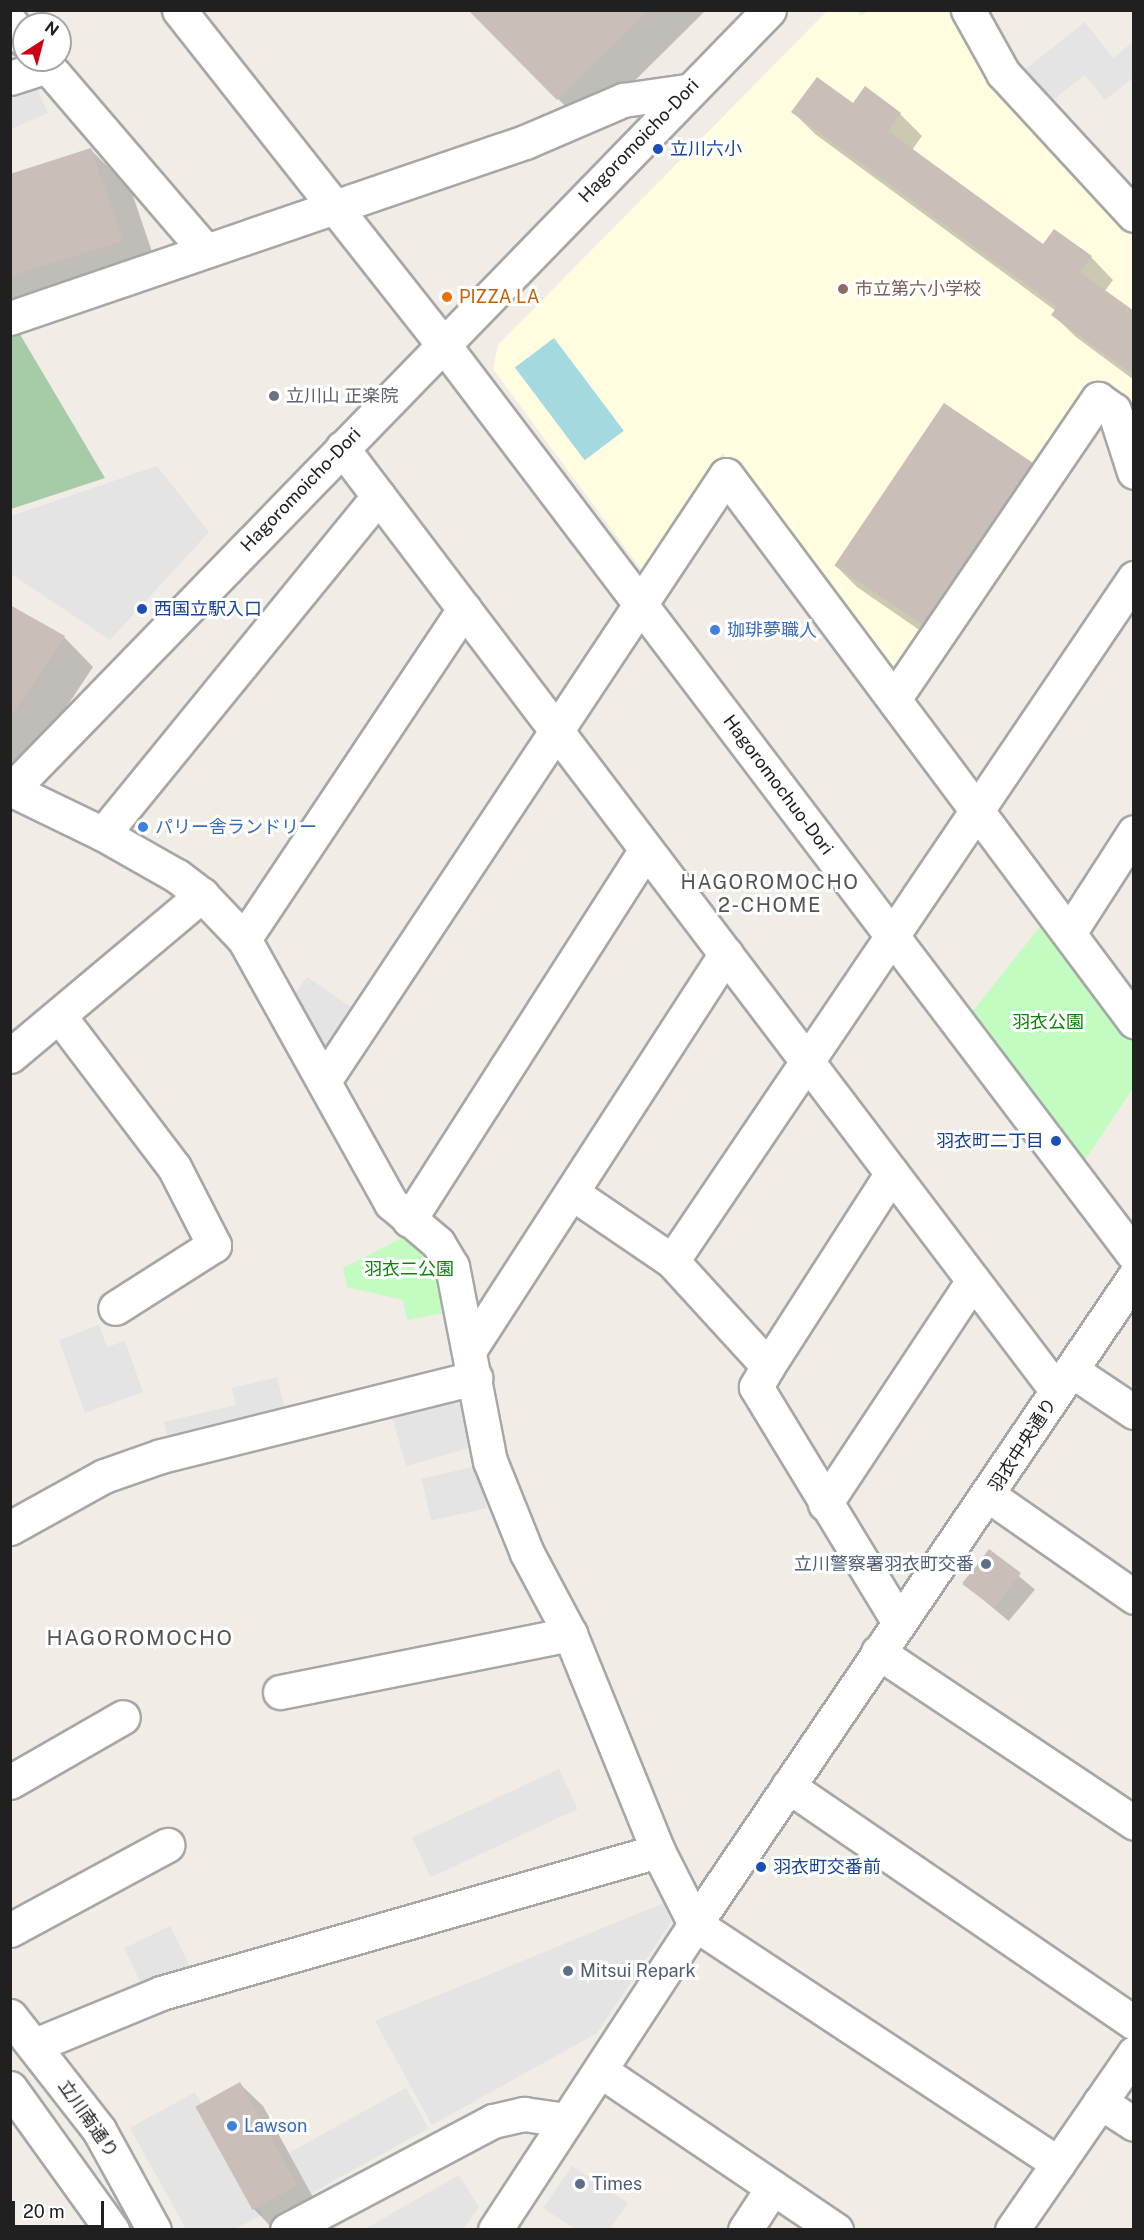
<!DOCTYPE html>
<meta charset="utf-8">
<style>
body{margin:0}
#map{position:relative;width:1144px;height:2240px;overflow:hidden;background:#f1ece5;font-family:"Public Sans","Noto Sans JP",sans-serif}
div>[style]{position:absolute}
.education>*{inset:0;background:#fffce0}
.cemetery>*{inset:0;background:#a5cba7}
.park>*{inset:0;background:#c2fcc1}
.parking>*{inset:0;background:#e4e4e4;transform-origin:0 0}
.water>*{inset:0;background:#a4d9e0;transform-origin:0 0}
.shadow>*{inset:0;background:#0003;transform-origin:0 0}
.building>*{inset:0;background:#c9beb8;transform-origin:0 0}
.roads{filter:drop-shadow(2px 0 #a7a7a7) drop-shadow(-2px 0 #a7a7a7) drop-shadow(0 2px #a7a7a7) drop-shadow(0 -2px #a7a7a7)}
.minor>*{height:33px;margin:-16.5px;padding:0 16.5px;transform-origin:16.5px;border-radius:16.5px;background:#fff}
.dots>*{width:16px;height:16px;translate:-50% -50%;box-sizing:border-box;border:3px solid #fff;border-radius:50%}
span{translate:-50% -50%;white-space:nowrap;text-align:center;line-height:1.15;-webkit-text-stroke:6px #fff;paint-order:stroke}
.street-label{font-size:18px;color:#202020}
.transit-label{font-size:18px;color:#164399}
.left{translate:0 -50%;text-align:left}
.right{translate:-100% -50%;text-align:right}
.education-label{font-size:18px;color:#785e54}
.food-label{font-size:18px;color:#c56008}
.worship-label{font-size:18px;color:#5b616d}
.shop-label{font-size:18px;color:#366cbe}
.park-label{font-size:18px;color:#078506}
.service-label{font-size:18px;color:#4e5e75}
.neighbourhood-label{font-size:20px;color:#535353;letter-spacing:1.5px}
.quarter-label{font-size:21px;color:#535353;letter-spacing:1.5px}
.frame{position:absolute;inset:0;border:12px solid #202020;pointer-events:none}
.north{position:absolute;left:12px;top:12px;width:60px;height:60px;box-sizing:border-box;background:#fff;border:2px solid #a6a6a6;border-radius:50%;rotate:36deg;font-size:16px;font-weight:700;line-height:24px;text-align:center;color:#202020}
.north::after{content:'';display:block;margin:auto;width:21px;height:27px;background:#cf0014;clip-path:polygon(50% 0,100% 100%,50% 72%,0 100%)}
.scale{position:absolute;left:12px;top:2201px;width:92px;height:27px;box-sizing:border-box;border:3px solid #202020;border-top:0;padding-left:8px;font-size:18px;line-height:21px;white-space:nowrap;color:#202020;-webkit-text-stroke:4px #fff;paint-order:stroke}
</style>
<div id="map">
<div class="education">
<div style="clip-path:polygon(872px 10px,958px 11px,991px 73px,1133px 233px,1133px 436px,1098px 385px,900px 673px,887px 673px,723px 453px,643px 568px,640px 568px,493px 369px,498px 345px,827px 11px,856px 11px,861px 15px)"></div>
</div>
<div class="cemetery">
<div style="clip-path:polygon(18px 331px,105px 478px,11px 509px,10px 333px)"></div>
</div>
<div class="park">
<div style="clip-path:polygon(1046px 919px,1133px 1042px,1133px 1088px,1083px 1163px,969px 1016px)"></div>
<div style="clip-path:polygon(410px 1234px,428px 1242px,454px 1311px,407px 1320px,403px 1300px,347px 1287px,343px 1268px)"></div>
</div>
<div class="parking">
<div style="clip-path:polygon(1085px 22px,1113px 58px,1133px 42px,1133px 78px,1105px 100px,1085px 75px,1048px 104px,1023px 71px)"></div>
<div style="clip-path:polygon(10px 27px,48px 113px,11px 129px,10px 129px)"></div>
<div style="clip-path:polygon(157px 466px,209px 532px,110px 640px,11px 574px,11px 516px)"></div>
<div style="clip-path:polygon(307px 977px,357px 1011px,329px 1052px,317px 1053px,290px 1001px)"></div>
<div style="clip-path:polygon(99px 1325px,107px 1347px,125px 1341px,143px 1392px,85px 1413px,59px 1340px)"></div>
<div style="clip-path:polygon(277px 1377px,285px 1410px,168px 1438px,164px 1422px,236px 1405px,232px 1388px)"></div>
<div style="left:460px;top:1385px;width:63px;height:74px;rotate:74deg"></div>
<div style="left:477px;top:1466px;width:43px;height:57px;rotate:77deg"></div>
<div style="left:559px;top:1769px;width:44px;height:162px;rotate:65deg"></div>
<div style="clip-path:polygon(664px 1903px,671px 1922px,597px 2033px,432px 2125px,375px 2021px)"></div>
<div style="left:170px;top:1926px;width:46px;height:51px;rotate:64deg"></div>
<div style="left:406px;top:2088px;width:46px;height:134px;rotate:61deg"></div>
<div style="clip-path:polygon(195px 2092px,262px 2215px,235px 2229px,186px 2229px,130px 2128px)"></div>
<div style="clip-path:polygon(572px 2166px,628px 2203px,610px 2229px,575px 2229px,543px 2208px)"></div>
<div style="clip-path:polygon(459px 2175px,479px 2207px,463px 2229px,365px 2229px)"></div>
</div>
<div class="water">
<div style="left:554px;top:338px;width:116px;height:49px;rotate:53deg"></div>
</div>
<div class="shadow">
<div style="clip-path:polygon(470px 10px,706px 10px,587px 128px)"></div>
<div style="clip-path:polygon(853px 105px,900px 114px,922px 136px,912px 150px,1043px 246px,1091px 257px,1113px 280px,1104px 292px,1134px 313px,1134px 380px,1076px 337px,1053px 315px,1056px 311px,815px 134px,793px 112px)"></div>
<div style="clip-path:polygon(91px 150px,131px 190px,162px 281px,10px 328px,10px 176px)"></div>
<div style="clip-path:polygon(1031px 464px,1053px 487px,944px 647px,857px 587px,835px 565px)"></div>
<div style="clip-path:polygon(10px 607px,64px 637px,93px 667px,18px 780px,10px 775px)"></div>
<div style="left:989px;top:1551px;width:60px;height:41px;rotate:40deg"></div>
<div style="clip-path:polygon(240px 2084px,263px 2106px,319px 2208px,274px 2230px,254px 2209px)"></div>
</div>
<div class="building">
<div style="clip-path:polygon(468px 10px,648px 10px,557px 100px)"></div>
<div style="clip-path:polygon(817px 77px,853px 103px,865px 86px,901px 113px,888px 131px,1043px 244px,1054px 229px,1092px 256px,1080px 272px,1134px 311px,1134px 375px,1051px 315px,1057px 307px,791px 112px)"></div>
<div style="clip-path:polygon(91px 148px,123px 241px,10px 276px,10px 174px)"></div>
<div style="left:944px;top:403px;width:107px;height:196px;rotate:34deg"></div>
<div style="clip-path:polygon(10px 605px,65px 636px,10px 718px)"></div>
<div style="left:989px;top:1549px;width:40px;height:44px;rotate:37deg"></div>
<div style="left:240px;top:2082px;width:118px;height:51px;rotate:61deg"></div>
</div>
<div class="roads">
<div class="minor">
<div style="left:179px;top:10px;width:426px;rotate:51.7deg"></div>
<div style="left:443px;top:344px;width:1143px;rotate:52.82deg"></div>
<div style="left:968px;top:10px;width:72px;rotate:60.9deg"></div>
<div style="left:1003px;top:73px;width:193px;rotate:47.3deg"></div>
<div style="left:10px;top:22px;width:22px;rotate:51deg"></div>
<div style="left:42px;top:60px;width:250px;rotate:49.4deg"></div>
<div style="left:10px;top:78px;width:39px;rotate:-18deg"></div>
<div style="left:10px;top:318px;width:544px;rotate:-18.87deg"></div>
<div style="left:525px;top:142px;width:107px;rotate:-23.2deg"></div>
<div style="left:623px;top:100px;width:65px;rotate:-8deg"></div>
<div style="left:342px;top:448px;width:1183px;rotate:52.83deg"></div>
<div style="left:894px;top:699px;width:363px;rotate:-55.8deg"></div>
<div style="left:1098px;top:399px;width:19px;rotate:35deg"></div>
<div style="left:1114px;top:410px;width:65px;rotate:72.1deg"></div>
<div style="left:10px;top:789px;width:103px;rotate:25.8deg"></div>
<div style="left:103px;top:834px;width:85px;rotate:29.6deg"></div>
<div style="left:177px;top:876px;width:31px;rotate:37deg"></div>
<div style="left:202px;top:895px;width:61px;rotate:46.3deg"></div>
<div style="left:244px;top:939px;width:302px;rotate:60.9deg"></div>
<div style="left:391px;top:1203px;width:62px;rotate:40.4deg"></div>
<div style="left:438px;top:1243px;width:27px;rotate:59deg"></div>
<div style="left:452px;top:1266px;width:199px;rotate:79deg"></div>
<div style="left:490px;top:1461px;width:99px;rotate:68.1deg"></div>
<div style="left:527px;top:1553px;width:92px;rotate:62deg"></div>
<div style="left:570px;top:1634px;width:234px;rotate:67.9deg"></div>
<div style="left:658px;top:1851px;width:82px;rotate:63.1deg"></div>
<div style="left:695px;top:1924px;width:435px;rotate:33.4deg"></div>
<div style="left:10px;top:791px;width:1089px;rotate:-45.82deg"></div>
<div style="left:103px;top:834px;width:436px;rotate:-50.8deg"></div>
<div style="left:1069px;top:933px;width:120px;rotate:-57.2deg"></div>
<div style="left:244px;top:939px;width:397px;rotate:-56.3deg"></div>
<div style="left:60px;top:1017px;width:188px;rotate:52.8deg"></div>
<div style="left:174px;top:1167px;width:88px;rotate:62.9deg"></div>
<div style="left:214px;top:1245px;width:117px;rotate:147.5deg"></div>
<div style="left:10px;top:1056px;width:251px;rotate:-40deg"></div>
<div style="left:324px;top:1081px;width:727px;rotate:-56.44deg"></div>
<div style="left:726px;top:475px;width:682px;rotate:53.23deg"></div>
<div style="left:572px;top:1193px;width:121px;rotate:34.2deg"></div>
<div style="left:672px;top:1261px;width:142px;rotate:47.6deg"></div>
<div style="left:768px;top:1366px;width:24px;rotate:120deg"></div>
<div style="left:756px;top:1387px;width:275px;rotate:58.7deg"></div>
<div style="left:409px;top:1220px;width:440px;rotate:-57.4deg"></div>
<div style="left:672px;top:1261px;width:825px;rotate:-55.92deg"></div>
<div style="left:470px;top:1349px;width:471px;rotate:-57.1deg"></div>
<div style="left:768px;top:1366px;width:229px;rotate:-57.3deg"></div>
<div style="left:1071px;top:1370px;width:76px;rotate:33.7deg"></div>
<div style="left:988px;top:1495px;width:178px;rotate:34.9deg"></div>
<div style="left:825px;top:1504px;width:268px;rotate:-56.5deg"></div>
<div style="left:10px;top:1528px;width:107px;rotate:-29deg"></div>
<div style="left:104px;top:1476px;width:60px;rotate:-19.3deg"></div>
<div style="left:161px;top:1456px;width:324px;rotate:-14deg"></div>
<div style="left:878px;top:1652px;width:308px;rotate:33.7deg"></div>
<div style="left:280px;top:1692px;width:296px;rotate:-11.3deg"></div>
<div style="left:10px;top:1782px;width:130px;rotate:-29.9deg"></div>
<div style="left:788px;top:1786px;width:419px;rotate:34.4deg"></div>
<div style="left:10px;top:1930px;width:179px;rotate:-28.4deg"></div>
<div style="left:10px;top:2016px;width:145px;rotate:52deg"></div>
<div style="left:99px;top:2130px;width:114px;rotate:61.2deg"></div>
<div style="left:35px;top:2045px;width:136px;rotate:-22.4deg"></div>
<div style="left:161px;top:1993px;width:517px;rotate:-15.95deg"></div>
<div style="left:601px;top:2071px;width:284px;rotate:34.1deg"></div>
<div style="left:10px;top:2088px;width:175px;rotate:54.3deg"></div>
<div style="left:1100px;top:2102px;width:40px;rotate:32.9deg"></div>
<div style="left:287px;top:2230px;width:233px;rotate:-27.9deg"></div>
<div style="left:493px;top:2121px;width:32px;rotate:-13deg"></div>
<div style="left:524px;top:2114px;width:41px;rotate:8.3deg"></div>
<div style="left:495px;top:2230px;width:366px;rotate:-56.8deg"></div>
<div style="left:695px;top:1924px;width:782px;rotate:-55.84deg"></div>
<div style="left:745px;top:2230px;width:51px;rotate:-56.9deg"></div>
<div style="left:1012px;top:2230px;width:215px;rotate:-55.4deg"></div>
</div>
</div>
<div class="dots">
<div style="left:658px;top:149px;background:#1a4fb4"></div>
<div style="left:843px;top:289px;background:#8d6e63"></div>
<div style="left:447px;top:297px;background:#e8710a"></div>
<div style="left:274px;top:396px;background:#6b7280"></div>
<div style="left:142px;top:609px;background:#1a4fb4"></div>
<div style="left:715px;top:630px;background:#3f7fe0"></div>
<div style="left:143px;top:827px;background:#3f7fe0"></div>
<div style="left:1056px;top:1141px;background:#1a4fb4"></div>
<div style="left:986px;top:1564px;background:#5c6f8a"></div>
<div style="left:761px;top:1867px;background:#1a4fb4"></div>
<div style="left:568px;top:1971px;background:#5c6f8a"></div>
<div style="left:232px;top:2126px;background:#3f7fe0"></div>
<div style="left:580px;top:2184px;background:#5c6f8a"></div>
</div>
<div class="street-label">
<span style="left:639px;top:141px;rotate:-46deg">Hagoromoicho-Dori</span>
<span style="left:301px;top:490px;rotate:-46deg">Hagoromoicho-Dori</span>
<span style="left:778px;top:785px;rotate:53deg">Hagoromochuo-Dori</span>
<span style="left:1023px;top:1445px;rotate:-57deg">羽衣中央通り</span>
<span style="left:88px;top:2119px;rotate:55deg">立川南通り</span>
</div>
<div class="transit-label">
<span class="left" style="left:670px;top:149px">立川六小</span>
<span class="left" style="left:154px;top:609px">西国立駅入口</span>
<span class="right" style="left:1044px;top:1141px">羽衣町二丁目</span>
<span class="left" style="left:773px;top:1867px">羽衣町交番前</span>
</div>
<div class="education-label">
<span class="left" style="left:855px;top:289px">市立第六小学校</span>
</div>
<div class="food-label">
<span class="left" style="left:459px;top:297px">PIZZA LA</span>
</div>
<div class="worship-label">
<span class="left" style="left:286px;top:396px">立川山 正楽院</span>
</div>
<div class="shop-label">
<span class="left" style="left:727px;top:630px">珈琲夢職人</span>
<span class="left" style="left:155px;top:827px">パリー舎ランドリー</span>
<span class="left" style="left:244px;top:2126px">Lawson</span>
</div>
<div class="park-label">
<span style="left:1048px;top:1022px">羽衣公園</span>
<span style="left:409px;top:1269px">羽衣二公園</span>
</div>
<div class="service-label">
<span class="right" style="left:974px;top:1564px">立川警察署羽衣町交番</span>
<span class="left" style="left:580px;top:1971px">Mitsui Repark</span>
<span class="left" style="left:592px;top:2184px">Times</span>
</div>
<div class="neighbourhood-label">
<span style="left:770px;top:894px">HAGOROMOCHO<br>2-CHOME</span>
</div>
<div class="quarter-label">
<span style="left:140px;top:1638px">HAGOROMOCHO</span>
</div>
<div class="frame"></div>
<div class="north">N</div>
<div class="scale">20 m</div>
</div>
